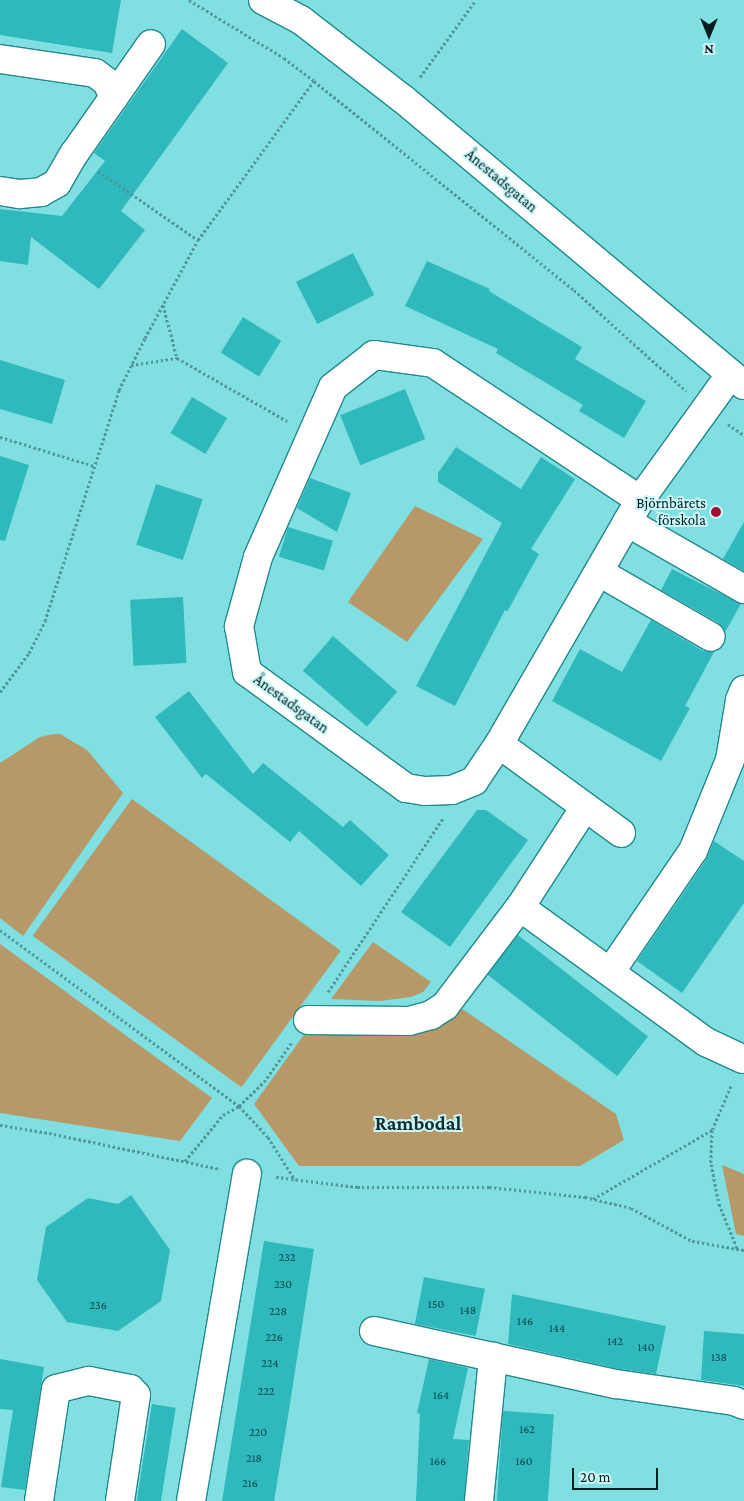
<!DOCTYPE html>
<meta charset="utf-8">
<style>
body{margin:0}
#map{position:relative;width:744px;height:1501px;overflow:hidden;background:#80dfe1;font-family:"Crimson Pro",serif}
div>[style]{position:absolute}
.green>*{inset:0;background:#b79869;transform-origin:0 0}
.building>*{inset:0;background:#30b9bc;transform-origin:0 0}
.path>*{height:3px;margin-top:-1.5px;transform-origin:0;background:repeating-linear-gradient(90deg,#519799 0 2.5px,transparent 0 5px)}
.roads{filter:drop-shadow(1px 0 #20898c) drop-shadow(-1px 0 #20898c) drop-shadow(0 1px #20898c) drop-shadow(0 -1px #20898c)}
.minor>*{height:28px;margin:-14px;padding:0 14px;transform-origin:14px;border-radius:14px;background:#fff}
.dots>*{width:14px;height:14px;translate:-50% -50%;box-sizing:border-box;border:2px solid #cbf7f8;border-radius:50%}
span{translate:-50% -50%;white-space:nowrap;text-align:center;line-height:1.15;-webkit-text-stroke:4px #cbf7f8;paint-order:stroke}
.number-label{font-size:12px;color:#0c4546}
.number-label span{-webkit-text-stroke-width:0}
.street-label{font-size:15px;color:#001e1f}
.poi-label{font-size:15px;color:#001e1f}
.right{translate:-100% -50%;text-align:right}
.district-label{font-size:20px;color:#112f30;font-weight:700}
.north{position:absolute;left:684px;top:10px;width:50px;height:50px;-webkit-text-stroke:4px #cbf7f8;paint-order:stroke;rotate:180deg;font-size:14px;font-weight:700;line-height:20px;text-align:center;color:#001e1f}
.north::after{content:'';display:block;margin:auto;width:18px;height:22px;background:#001e1f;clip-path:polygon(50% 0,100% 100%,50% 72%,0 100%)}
.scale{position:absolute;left:572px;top:1468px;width:86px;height:22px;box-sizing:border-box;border:2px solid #001e1f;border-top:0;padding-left:6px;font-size:15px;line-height:18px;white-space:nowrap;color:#001e1f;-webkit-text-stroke:4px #cbf7f8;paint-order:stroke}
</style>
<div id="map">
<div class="green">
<div style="clip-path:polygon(415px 506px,483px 539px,407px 642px,348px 602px)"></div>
<div style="clip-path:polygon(53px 734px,60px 734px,87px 750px,123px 793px,23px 936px,0 918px,0 763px,40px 737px)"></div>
<div style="left:132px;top:799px;width:258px;height:169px;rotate:36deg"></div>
<div style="clip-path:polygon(373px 942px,431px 982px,423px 992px,411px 997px,380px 1001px,331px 999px)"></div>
<div style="clip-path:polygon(0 944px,212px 1098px,180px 1141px,0 1113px)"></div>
<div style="clip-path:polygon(455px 1004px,616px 1114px,624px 1140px,580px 1166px,299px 1166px,254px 1104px,311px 1025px)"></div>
<div style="clip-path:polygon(722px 1165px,744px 1174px,744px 1236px,736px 1234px)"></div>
</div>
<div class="building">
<div style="clip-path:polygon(0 0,121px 0,112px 53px,0 35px)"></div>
<div style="clip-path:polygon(182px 29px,228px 63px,121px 211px,145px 230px,99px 289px,31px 237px,28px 265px,0 261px,0 209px,62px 216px,105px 161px,94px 153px)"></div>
<div style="left:353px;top:253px;width:47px;height:64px;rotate:63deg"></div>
<div style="clip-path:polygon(427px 261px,490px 289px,489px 291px,582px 347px,575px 359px,646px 401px,624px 438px,579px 411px,583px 405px,496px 353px,498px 349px,405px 306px)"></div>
<div style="left:243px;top:317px;width:45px;height:42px;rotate:32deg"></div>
<div style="clip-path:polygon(0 360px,65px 380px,52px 424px,0 409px)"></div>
<div style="left:405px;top:389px;width:54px;height:70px;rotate:68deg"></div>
<div style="left:192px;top:397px;width:41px;height:42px;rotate:31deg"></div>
<div style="clip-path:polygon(456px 447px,521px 489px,541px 457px,575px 479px,531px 549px,539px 554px,507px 612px,505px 610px,455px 706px,416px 686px,502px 523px,438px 482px,438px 473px)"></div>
<div style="clip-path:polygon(0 456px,29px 465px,5px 541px,0 540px)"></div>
<div style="clip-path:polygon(310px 478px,351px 493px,337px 532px,297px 508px)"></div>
<div style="left:156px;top:484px;width:49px;height:64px;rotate:18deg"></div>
<div style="clip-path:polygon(744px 522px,744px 571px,723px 559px)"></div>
<div style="left:288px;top:527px;width:47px;height:31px;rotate:17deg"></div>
<div style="clip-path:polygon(672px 569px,741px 604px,725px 632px,719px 623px,661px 590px)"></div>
<div style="left:183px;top:597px;width:66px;height:53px;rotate:87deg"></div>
<div style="clip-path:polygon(651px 620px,703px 651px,714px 652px,685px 706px,690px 708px,661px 761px,552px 701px,580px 649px,622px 672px)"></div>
<div style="left:333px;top:636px;width:85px;height:46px;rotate:41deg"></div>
<div style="clip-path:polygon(189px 691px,253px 774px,263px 763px,343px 827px,350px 820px,389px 855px,361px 886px,299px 831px,290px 842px,206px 774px,202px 778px,155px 717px)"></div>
<div style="clip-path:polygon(477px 810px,486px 810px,528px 840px,450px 947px,401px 912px)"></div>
<div style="clip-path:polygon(714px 841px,744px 861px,744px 903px,682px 993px,637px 961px,706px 860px)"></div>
<div style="left:518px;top:935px;width:165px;height:50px;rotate:38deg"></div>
<div style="clip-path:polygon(131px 1195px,170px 1250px,161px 1301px,118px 1331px,67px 1322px,37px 1280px,46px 1227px,88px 1198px,118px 1204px)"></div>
<div style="clip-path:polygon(264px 1241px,314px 1249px,289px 1410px,274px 1501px,222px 1501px)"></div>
<div style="left:424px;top:1277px;width:62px;height:48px;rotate:11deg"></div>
<div style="clip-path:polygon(512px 1294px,666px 1326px,656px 1374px,619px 1369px,508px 1344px)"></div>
<div style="clip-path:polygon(704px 1331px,744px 1334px,744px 1386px,701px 1380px)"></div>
<div style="clip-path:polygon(0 1359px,44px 1367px,25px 1490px,1px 1487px,13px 1410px,0 1409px)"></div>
<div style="clip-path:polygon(429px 1359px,468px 1368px,453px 1439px,469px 1440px,464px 1501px,416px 1501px,420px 1414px,417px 1413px)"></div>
<div style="left:152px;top:1404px;width:24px;height:98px;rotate:9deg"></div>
<div style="left:503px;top:1411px;width:51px;height:90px;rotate:4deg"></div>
</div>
<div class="path">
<div style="left:189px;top:0;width:111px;rotate:31.4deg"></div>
<div style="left:284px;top:58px;width:38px;rotate:37deg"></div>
<div style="left:314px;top:81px;width:334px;rotate:38.8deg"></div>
<div style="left:574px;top:290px;width:151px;rotate:42deg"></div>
<div style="left:420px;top:77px;width:95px;rotate:-54deg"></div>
<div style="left:98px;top:171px;width:121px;rotate:34.6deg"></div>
<div style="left:163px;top:305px;width:55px;rotate:75.2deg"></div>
<div style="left:131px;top:365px;width:47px;rotate:-8.7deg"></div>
<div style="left:177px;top:358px;width:127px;rotate:29.8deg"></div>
<div style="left:728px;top:424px;width:19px;rotate:35deg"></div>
<div style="left:0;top:437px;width:98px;rotate:17.1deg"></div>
<div style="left:0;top:692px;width:49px;rotate:-53.4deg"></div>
<div style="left:29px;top:653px;width:36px;rotate:-63deg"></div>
<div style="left:45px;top:621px;width:243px;rotate:-72.2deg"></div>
<div style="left:119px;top:390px;width:58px;rotate:-63.4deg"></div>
<div style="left:145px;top:338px;width:111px;rotate:-61.6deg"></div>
<div style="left:198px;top:240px;width:197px;rotate:-53.9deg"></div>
<div style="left:0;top:930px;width:297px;rotate:36.4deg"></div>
<div style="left:239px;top:1106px;width:42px;rotate:46.9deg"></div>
<div style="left:268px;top:1137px;width:51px;rotate:57.9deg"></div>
<div style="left:328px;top:992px;width:209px;rotate:-56.5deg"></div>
<div style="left:731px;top:1086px;width:48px;rotate:113.4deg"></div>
<div style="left:712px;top:1130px;width:34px;rotate:92deg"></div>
<div style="left:711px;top:1164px;width:41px;rotate:78.7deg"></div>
<div style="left:719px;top:1204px;width:48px;rotate:67.8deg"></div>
<div style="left:0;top:1125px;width:50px;rotate:9.3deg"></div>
<div style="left:49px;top:1133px;width:175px;rotate:11.9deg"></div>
<div style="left:185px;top:1161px;width:60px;rotate:-50.4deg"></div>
<div style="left:223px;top:1115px;width:18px;rotate:-29deg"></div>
<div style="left:239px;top:1106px;width:35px;rotate:-44deg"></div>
<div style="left:264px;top:1082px;width:49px;rotate:-55deg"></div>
<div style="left:276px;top:1177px;width:82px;rotate:7deg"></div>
<div style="left:357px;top:1187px;width:132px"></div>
<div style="left:489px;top:1187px;width:97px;rotate:5.9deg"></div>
<div style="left:585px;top:1197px;width:47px;rotate:13.4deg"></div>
<div style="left:631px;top:1208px;width:69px;rotate:28.4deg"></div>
<div style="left:692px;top:1241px;width:53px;rotate:9.8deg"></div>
<div style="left:593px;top:1199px;width:138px;rotate:-30.1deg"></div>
</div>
<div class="roads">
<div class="minor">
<div style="left:263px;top:0;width:43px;rotate:27.8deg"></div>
<div style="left:301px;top:20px;width:129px;rotate:37.8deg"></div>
<div style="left:403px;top:99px;width:445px;rotate:40deg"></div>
<div style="left:0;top:59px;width:96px;rotate:8.4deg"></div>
<div style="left:95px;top:73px;width:15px;rotate:37deg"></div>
<div style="left:107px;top:82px;width:17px;rotate:66deg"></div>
<div style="left:0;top:191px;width:20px;rotate:9deg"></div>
<div style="left:20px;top:194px;width:21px;rotate:-5deg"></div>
<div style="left:41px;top:192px;width:18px;rotate:-29deg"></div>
<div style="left:57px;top:183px;width:34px;rotate:-60deg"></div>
<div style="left:74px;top:154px;width:134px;rotate:-55deg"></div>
<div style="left:640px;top:500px;width:248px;rotate:-146.5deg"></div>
<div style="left:433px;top:363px;width:60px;rotate:-172.3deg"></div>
<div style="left:374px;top:355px;width:52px;rotate:142deg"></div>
<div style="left:333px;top:387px;width:186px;rotate:113.8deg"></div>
<div style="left:258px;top:557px;width:72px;rotate:105.4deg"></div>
<div style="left:239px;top:626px;width:47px;rotate:80.1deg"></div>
<div style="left:247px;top:672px;width:197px;rotate:36.1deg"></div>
<div style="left:406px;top:788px;width:19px;rotate:9deg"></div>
<div style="left:425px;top:791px;width:27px;rotate:-2deg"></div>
<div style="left:452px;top:790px;width:24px;rotate:-22deg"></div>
<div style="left:474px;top:781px;width:45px;rotate:-56deg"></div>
<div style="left:499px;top:744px;width:282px;rotate:-60deg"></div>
<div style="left:640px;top:500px;width:155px;rotate:-54.2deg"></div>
<div style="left:627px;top:522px;width:135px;rotate:29.8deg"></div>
<div style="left:599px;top:572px;width:129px;rotate:30.1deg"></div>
<div style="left:499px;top:744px;width:151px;rotate:36.1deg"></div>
<div style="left:585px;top:807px;width:119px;rotate:123deg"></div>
<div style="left:520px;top:907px;width:230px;rotate:36deg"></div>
<div style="left:706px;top:1042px;width:40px;rotate:25deg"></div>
<div style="left:611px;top:971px;width:145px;rotate:-55.7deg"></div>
<div style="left:693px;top:851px;width:98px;rotate:-67.9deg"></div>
<div style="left:730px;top:760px;width:61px;rotate:-80.5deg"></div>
<div style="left:740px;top:700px;width:11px;rotate:-68deg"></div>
<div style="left:308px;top:1020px;width:101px;rotate:0.6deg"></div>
<div style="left:409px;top:1021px;width:23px;rotate:-15deg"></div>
<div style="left:431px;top:1015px;width:17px;rotate:-33deg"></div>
<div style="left:445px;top:1006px;width:124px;rotate:-52.9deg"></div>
<div style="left:374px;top:1331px;width:248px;rotate:12.4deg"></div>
<div style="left:616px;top:1384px;width:119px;rotate:8.2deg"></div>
<div style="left:734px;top:1401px;width:11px;rotate:22deg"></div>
<div style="left:39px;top:1501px;width:113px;rotate:-81.4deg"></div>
<div style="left:56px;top:1389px;width:34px;rotate:-14deg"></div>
<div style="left:89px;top:1381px;width:42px;rotate:11deg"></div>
<div style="left:130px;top:1389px;width:8px;rotate:45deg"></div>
<div style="left:136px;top:1395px;width:107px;rotate:98.6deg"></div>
<div style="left:191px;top:1501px;width:332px;rotate:-80.3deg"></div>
<div style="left:479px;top:1501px;width:145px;rotate:-84.4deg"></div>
</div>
</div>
<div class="dots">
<div style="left:716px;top:512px;background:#a60c32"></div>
</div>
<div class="number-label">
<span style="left:287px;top:1258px">232</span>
<span style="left:283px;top:1285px">230</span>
<span style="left:436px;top:1305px">150</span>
<span style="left:98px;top:1306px">236</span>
<span style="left:468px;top:1311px">148</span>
<span style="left:278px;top:1312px">228</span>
<span style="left:525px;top:1322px">146</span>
<span style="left:557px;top:1329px">144</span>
<span style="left:274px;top:1338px">226</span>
<span style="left:615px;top:1342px">142</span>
<span style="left:646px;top:1348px">140</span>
<span style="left:719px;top:1358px">138</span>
<span style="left:270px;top:1364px">224</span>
<span style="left:266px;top:1392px">222</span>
<span style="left:441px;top:1396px">164</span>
<span style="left:527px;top:1430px">162</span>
<span style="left:258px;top:1433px">220</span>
<span style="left:254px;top:1459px">218</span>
<span style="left:438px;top:1462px">166</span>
<span style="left:524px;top:1462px">160</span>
<span style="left:250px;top:1484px">216</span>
</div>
<div class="street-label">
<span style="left:501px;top:181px;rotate:40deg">Ånestadsgatan</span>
<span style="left:291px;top:704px;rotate:36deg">Ånestadsgatan</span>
</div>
<div class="poi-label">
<span class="right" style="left:706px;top:512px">Björnbärets<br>förskola</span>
</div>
<div class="district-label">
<span style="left:418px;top:1123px">Rambodal</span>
</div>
<div class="north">N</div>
<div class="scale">20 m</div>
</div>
